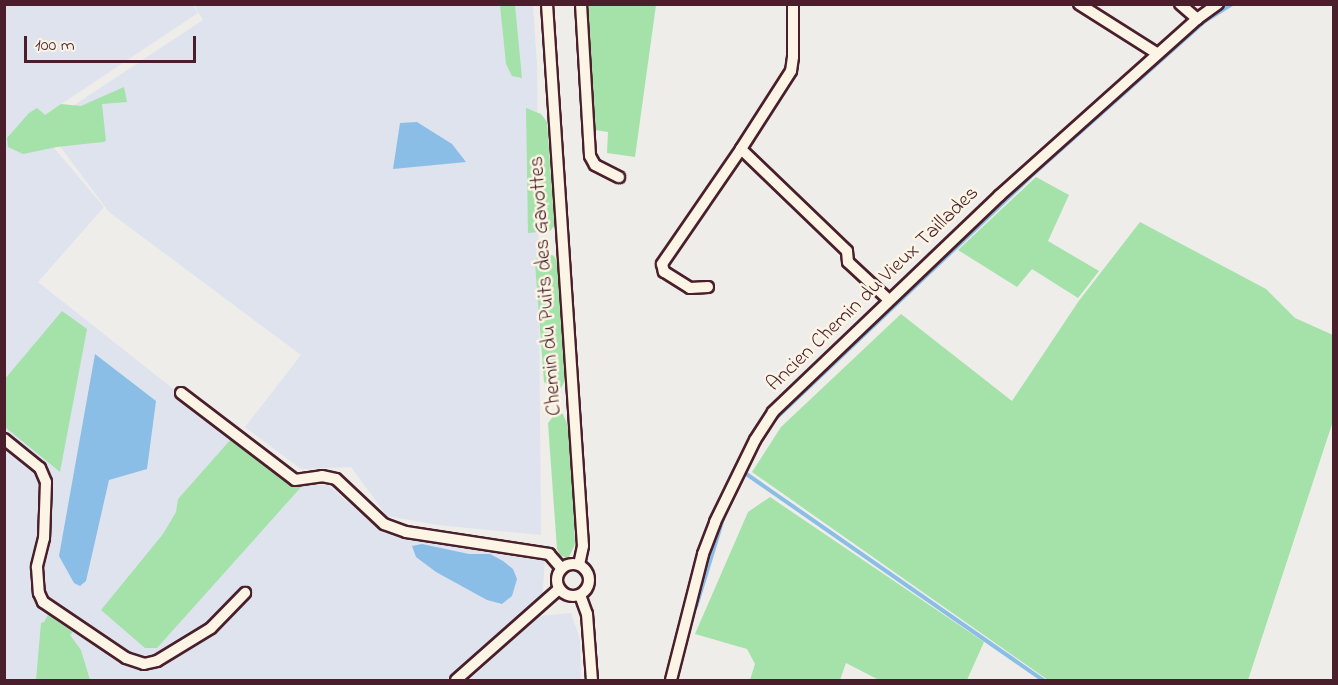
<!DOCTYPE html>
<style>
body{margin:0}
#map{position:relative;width:1338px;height:685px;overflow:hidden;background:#eeede9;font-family:"Indie Flower",sans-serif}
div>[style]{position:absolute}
.built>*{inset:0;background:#dee3ee}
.green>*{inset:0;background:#a4e2aa}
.water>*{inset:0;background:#8bbee7}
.stream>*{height:4px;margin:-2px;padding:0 2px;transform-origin:2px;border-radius:2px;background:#8bbee7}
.roads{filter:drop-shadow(2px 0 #4a1f2b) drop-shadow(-2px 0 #4a1f2b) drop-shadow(0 2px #4a1f2b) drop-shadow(0 -2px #4a1f2b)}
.street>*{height:10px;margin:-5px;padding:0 5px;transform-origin:5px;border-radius:5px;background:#fcf5e5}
.street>.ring{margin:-5px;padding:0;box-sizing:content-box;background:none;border:10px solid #fcf5e5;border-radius:50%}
span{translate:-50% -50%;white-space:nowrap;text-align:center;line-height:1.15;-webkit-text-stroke:5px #fcf5e5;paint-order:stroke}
.street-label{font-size:21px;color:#4a1f2b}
.frame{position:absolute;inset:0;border:6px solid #4a1f2b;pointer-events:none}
.scale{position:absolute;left:24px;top:36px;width:172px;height:27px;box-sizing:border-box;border:3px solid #4a1f2b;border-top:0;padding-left:8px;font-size:18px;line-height:21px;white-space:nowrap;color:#4a1f2b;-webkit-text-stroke:4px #fcf5e5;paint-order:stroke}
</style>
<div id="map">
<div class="built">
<div style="clip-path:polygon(192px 4px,198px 13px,33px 123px,104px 207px,38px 282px,295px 485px,328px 485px,382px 532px,545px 560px,542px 599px,446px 680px,5px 680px,4px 5px)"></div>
<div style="clip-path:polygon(194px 5px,533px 5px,537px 64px,541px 535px,438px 525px,387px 516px,351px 467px,301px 469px,245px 427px,301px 355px,109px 212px,44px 125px,203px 20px)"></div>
<div style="clip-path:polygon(571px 613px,580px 639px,581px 680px,469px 680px,539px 616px)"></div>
</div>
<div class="green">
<div style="clip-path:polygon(500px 5px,515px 5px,522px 78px,512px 76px,506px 64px)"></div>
<div style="clip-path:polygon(587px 5px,656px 5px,635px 157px,607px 153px,608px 132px,595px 130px)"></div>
<div style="clip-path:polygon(124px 87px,127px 102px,102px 104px,106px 141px,103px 142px,57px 147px,23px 154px,8px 147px,7px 138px,29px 113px,37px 108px,45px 115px,61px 104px,81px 106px)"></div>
<div style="clip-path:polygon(526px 108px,541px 114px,547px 122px,554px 217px,554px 226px,550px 231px,528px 233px)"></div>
<div style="clip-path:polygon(1036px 177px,1069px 195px,1048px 241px,1099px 271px,1078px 298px,1032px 269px,1017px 287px,958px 250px)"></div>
<div style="clip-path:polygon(1140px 222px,1266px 289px,1295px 318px,1333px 335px,1333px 421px,1248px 680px,1048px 680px,752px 472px,781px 427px,901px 314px,1012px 401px,1078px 302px)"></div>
<div style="clip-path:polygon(545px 252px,554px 256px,558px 263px,565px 381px,561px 388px,555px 389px,544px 382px,535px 263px,537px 258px)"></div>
<div style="clip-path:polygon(62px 311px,87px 329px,60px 472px,5px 427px,4px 380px)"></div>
<div style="clip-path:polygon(556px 413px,563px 414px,570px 431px,575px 544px,568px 559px,560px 555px,557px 549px,548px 423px)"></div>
<div style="clip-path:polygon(232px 438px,302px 486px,157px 648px,145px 648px,101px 610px,163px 534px,176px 512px,178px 499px)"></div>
<div style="clip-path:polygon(770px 497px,984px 642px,967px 680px,879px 680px,846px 663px,840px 680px,750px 680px,755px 664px,747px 649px,695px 634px,748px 512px)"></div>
<div style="clip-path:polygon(48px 615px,73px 632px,70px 635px,81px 650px,90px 680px,36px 680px,41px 623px,44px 622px)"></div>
</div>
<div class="water">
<div style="clip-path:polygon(417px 122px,452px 144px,466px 162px,393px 169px,400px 123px)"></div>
<div style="clip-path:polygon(95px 354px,156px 401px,147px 469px,109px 480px,86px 581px,80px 586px,74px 583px,59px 556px)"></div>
<div style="clip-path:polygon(422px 544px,469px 554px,490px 554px,503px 561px,513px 569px,517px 579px,512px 596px,502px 604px,487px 600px,436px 572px,416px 557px,412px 546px)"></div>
</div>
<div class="stream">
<div style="left:771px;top:423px;width:357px;rotate:-43.5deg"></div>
<div style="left:1030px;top:177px;width:234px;rotate:-41.7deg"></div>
<div style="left:1205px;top:21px;width:32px;rotate:-32deg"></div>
<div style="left:745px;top:473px;width:363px;rotate:34.8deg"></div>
<div style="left:696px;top:607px;width:99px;rotate:-73deg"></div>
</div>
<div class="roads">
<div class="street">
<div style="left:547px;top:4px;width:543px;rotate:86.2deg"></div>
<div style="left:583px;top:546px;width:19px;rotate:102deg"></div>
<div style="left:581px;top:4px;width:152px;rotate:86.6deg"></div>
<div style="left:590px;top:156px;width:10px;rotate:61deg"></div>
<div style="left:595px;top:165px;width:27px;rotate:27deg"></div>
<div style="left:793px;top:4px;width:53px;rotate:90deg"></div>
<div style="left:793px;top:57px;width:14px;rotate:98deg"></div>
<div style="left:791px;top:71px;width:93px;rotate:122.7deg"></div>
<div style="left:741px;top:149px;width:147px;rotate:43.9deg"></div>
<div style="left:847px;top:251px;width:11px;rotate:85deg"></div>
<div style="left:848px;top:262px;width:56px;rotate:42.8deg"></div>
<div style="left:1079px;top:4px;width:93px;rotate:32.3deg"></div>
<div style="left:1180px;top:4px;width:23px;rotate:41deg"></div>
<div style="left:708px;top:287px;width:18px;rotate:177deg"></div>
<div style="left:690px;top:288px;width:31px;rotate:-148deg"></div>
<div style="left:664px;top:272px;width:8px;rotate:-104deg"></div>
<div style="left:662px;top:264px;width:140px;rotate:-55.5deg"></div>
<div style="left:181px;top:393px;width:143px;rotate:37.3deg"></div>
<div style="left:295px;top:480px;width:27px;rotate:-8deg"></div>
<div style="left:322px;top:476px;width:14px;rotate:12deg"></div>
<div style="left:336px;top:479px;width:66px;rotate:43.2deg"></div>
<div style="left:384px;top:524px;width:23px;rotate:20deg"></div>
<div style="left:406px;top:532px;width:145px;rotate:8.7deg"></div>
<div style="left:549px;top:554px;width:18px;rotate:49deg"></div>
<div style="left:4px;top:439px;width:46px;rotate:38.9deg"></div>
<div style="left:40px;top:468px;width:15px;rotate:67deg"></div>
<div style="left:46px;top:482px;width:56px;rotate:92deg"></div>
<div style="left:44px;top:538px;width:30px;rotate:104deg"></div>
<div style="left:37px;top:567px;width:26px;rotate:86deg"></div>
<div style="left:39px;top:593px;width:10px;rotate:66deg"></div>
<div style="left:43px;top:602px;width:100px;rotate:34deg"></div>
<div style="left:126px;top:658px;width:19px;rotate:18deg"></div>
<div style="left:144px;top:664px;width:13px;rotate:-13deg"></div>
<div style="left:157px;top:661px;width:63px;rotate:-31.4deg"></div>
<div style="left:211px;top:628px;width:49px;rotate:-45.8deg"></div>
<div class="ring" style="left:557px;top:564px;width:22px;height:22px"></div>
<div style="left:580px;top:595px;width:20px;rotate:70deg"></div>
<div style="left:587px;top:614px;width:66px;rotate:85.7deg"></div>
<div style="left:456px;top:680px;width:137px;rotate:-41.5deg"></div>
<div style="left:671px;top:680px;width:130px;rotate:-75.7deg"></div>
<div style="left:703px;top:554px;width:34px;rotate:-69deg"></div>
<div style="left:715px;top:522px;width:91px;rotate:-64deg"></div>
<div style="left:755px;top:440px;width:33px;rotate:-57deg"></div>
<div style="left:773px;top:412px;width:313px;rotate:-43.7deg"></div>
<div style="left:999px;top:196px;width:266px;rotate:-41.8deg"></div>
<div style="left:1197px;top:19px;width:26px;rotate:-36deg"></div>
</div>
</div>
<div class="street-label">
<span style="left:546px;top:286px;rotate:-94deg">Chemin du Puits des Gavottes</span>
<span style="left:873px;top:289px;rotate:-44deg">Ancien Chemin du Vieux Taillades</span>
</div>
<div class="frame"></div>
<div class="scale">100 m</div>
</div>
